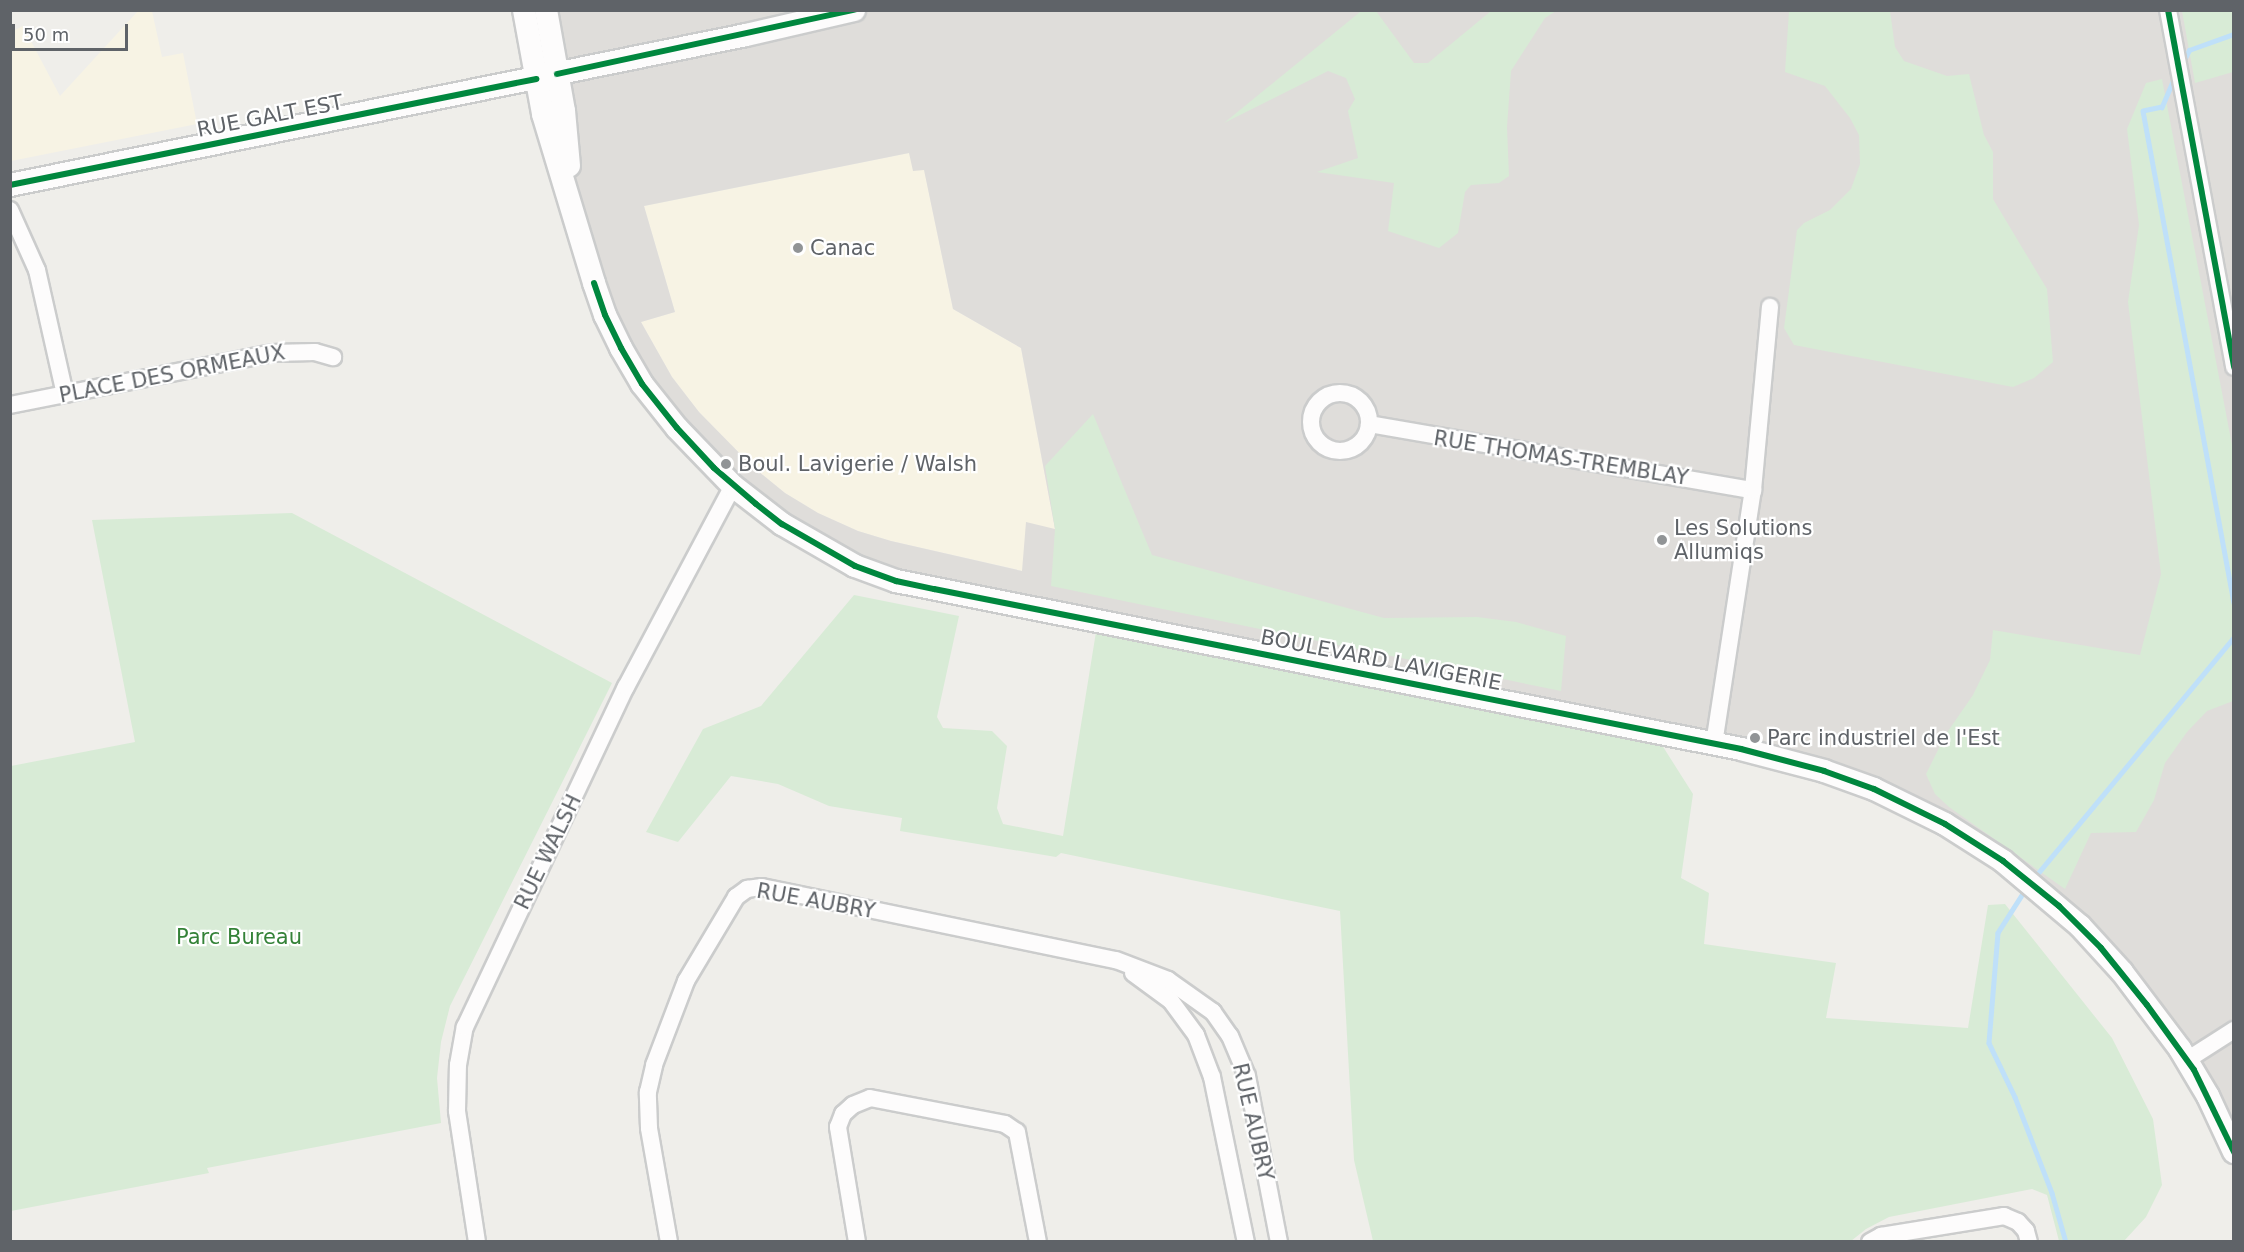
<!DOCTYPE html>
<style>
body{margin:0}
#map{position:relative;width:2244px;height:1252px;overflow:hidden;background:#efeeea;font-family:"DejaVu Sans",sans-serif}
div>[style]{position:absolute}
.commercial>*{inset:0;background:#f7f3e4}
.industrial>*{inset:0;background:#dfddda}
.green>*{inset:0;background:#d8ebd6}
.stream>*{height:4.5px;margin:-2.25px;padding:0 2.25px;transform-origin:2.25px;border-radius:2.25px;background:#bfe0f9}
.roads{filter:drop-shadow(2px 0 #cbcccc) drop-shadow(-2px 0 #cbcccc) drop-shadow(0 2px #cbcccc) drop-shadow(0 -2px #cbcccc)}
.street>*{height:16px;margin:-8px;padding:0 8px;transform-origin:8px;border-radius:8px;background:#fdfcfc}
.street>.ring{margin:-8px;padding:0;box-sizing:content-box;background:none;border:16px solid #fdfcfc;border-radius:50%}
.secondary>*{height:22px;margin:-11px;padding:0 11px;transform-origin:11px;border-radius:11px;background:#fdfcfc}
.cycleway>*{height:6px;margin:-3px;padding:0 3px;transform-origin:3px;border-radius:3px;background:#00873e}
.dots>*{width:16px;height:16px;translate:-50% -50%;box-sizing:border-box;border:3px solid #fff;border-radius:50%}
span{translate:-50% -50%;white-space:nowrap;text-align:center;line-height:1.15;-webkit-text-stroke:4.5px #fff;paint-order:stroke}
.street-label{font-size:21px;color:#5f6368}
.poi-label{font-size:21px;color:#5f6368}
.left{translate:0 -50%;text-align:left}
.park-label{font-size:21px;color:#348238}
.frame{position:absolute;inset:0;border:12px solid #5f6368;pointer-events:none}
.scale{position:absolute;left:12px;top:24px;width:116px;height:27px;box-sizing:border-box;border:3px solid #5f6368;border-top:0;padding-left:8px;font-size:18px;line-height:21px;white-space:nowrap;color:#5f6368;-webkit-text-stroke:4px #fff;paint-order:stroke}
</style>
<div id="map">
<div class="commercial">
<div style="clip-path:polygon(138px 11px,152px 11px,162px 57px,183px 53px,197px 124px,11px 161px,11px 32px,23px 26px,60px 96px)"></div>
<div style="clip-path:polygon(909px 153px,924px 169px,953px 309px,1021px 348px,1055px 529px,1023px 571px,891px 541px,858px 531px,818px 513px,785px 493px,753px 467px,699px 412px,672px 377px,641px 322px,675px 312px,644px 206px)"></div>
</div>
<div class="industrial">
<div style="clip-path:polygon(evenodd,534px 11px,2233px 11px,2233px 1152px,2208px 1096px,2059px 906px,1874px 789px,855px 566px,714px 468px,605px 315px,534px 11px,909px 153px,913px 171px,924px 170px,953px 309px,1021px 348px,1055px 529px,1026px 522px,1022px 571px,891px 541px,858px 531px,818px 513px,785px 493px,753px 467px,699px 412px,672px 377px,641px 322px,675px 312px,644px 206px,909px 153px)"></div>
</div>
<div class="green">
<div style="clip-path:polygon(1376px 11px,1414px 63px,1428px 63px,1491px 11px,1556px 11px,1545px 18px,1511px 71px,1507px 127px,1509px 176px,1499px 183px,1471px 185px,1465px 192px,1458px 233px,1439px 248px,1388px 231px,1394px 183px,1317px 172px,1358px 158px,1348px 111px,1355px 99px,1346px 78px,1328px 71px,1224px 123px,1360px 12px)"></div>
<div style="clip-path:polygon(1789px 11px,1890px 11px,1895px 47px,1904px 61px,1947px 76px,1969px 74px,1984px 135px,1993px 152px,1993px 199px,2047px 289px,2053px 362px,2034px 378px,2013px 387px,1794px 345px,1784px 328px,1797px 230px,1804px 223px,1830px 210px,1851px 189px,1860px 164px,1859px 135px,1850px 118px,1825px 86px,1785px 72px)"></div>
<div style="clip-path:polygon(2182px 11px,2233px 11px,2233px 72px,2195px 83px)"></div>
<div style="clip-path:polygon(2162px 79px,2233px 450px,2233px 701px,2207px 711px,2187px 732px,2165px 763px,2154px 800px,2136px 832px,2091px 833px,2065px 889px,1949px 807px,1935px 794px,1926px 774px,1946px 734px,1973px 695px,1990px 660px,1993px 630px,2140px 655px,2161px 574px,2128px 302px,2139px 225px,2127px 129px,2146px 83px)"></div>
<div style="clip-path:polygon(1093px 414px,1152px 555px,1384px 618px,1477px 617px,1516px 622px,1566px 636px,1561px 691px,1051px 586px,1055px 529px,1045px 466px)"></div>
<div style="clip-path:polygon(292px 513px,612px 683px,450px 1006px,441px 1042px,437px 1078px,441px 1123px,207px 1168px,209px 1173px,11px 1211px,11px 766px,135px 742px,92px 520px)"></div>
<div style="clip-path:polygon(854px 595px,959px 616px,937px 717px,943px 728px,992px 731px,1007px 746px,997px 808px,1003px 824px,1063px 836px,1096px 632px,1660px 742px,1693px 794px,1681px 878px,1709px 893px,1704px 944px,1836px 963px,1826px 1018px,1968px 1028px,1988px 905px,2005px 904px,2112px 1038px,2153px 1119px,2162px 1185px,2146px 1217px,2124px 1241px,2059px 1241px,2047px 1195px,2032px 1189px,1889px 1217px,1866px 1229px,1851px 1241px,1373px 1241px,1354px 1160px,1340px 911px,1061px 853px,1056px 857px,900px 831px,902px 818px,829px 806px,778px 784px,731px 776px,678px 842px,646px 832px,703px 729px,761px 706px)"></div>
</div>
<div class="stream">
<div style="left:2183px;top:62px;width:13px;rotate:-63deg"></div>
<div style="left:2189px;top:50px;width:48px;rotate:-19.6deg"></div>
<div style="left:2175px;top:77px;width:33px;rotate:113deg"></div>
<div style="left:2162px;top:107px;width:19px;rotate:168deg"></div>
<div style="left:2143px;top:111px;width:500px;rotate:79.52deg"></div>
<div style="left:2034px;top:878px;width:313px;rotate:-50.3deg"></div>
<div style="left:2026px;top:889px;width:52px;rotate:122.5deg"></div>
<div style="left:1998px;top:933px;width:110px;rotate:94.7deg"></div>
<div style="left:1989px;top:1043px;width:60px;rotate:64.3deg"></div>
<div style="left:2015px;top:1097px;width:103px;rotate:68.9deg"></div>
<div style="left:2052px;top:1193px;width:51px;rotate:74.1deg"></div>
</div>
<div class="roads">
<div class="street">
<div style="left:2168px;top:10px;width:363px;rotate:79.5deg"></div>
<div style="left:10px;top:210px;width:66px;rotate:65.8deg"></div>
<div style="left:37px;top:270px;width:127px;rotate:77.3deg"></div>
<div class="ring" style="left:1311px;top:393px;width:42px;height:42px"></div>
<div style="left:10px;top:405px;width:267px;rotate:-11.2deg"></div>
<div style="left:272px;top:353px;width:43px;rotate:-1.3deg"></div>
<div style="left:315px;top:352px;width:19px;rotate:16deg"></div>
<div style="left:1369px;top:424px;width:390px;rotate:9.8deg"></div>
<div style="left:1714px;top:744px;width:257px;rotate:-81.3deg"></div>
<div style="left:1753px;top:490px;width:184px;rotate:-84.7deg"></div>
<div style="left:1133px;top:973px;width:47px;rotate:36.4deg"></div>
<div style="left:1171px;top:1001px;width:42px;rotate:53.7deg"></div>
<div style="left:1196px;top:1035px;width:45px;rotate:69.1deg"></div>
<div style="left:1212px;top:1077px;width:168px;rotate:78.4deg"></div>
<div style="left:2187px;top:1060px;width:56px;rotate:-32.6deg"></div>
<div style="left:477px;top:1242px;width:133px;rotate:-98.7deg"></div>
<div style="left:457px;top:1111px;width:46px;rotate:-88.8deg"></div>
<div style="left:458px;top:1065px;width:39px;rotate:-80deg"></div>
<div style="left:465px;top:1027px;width:376px;rotate:-64.7deg"></div>
<div style="left:626px;top:687px;width:228px;rotate:-62deg"></div>
<div style="left:669px;top:1242px;width:116px;rotate:-100deg"></div>
<div style="left:649px;top:1128px;width:36px;rotate:-92deg"></div>
<div style="left:648px;top:1092px;width:28px;rotate:-77deg"></div>
<div style="left:654px;top:1065px;width:90px;rotate:-69.1deg"></div>
<div style="left:686px;top:981px;width:98px;rotate:-59.2deg"></div>
<div style="left:736px;top:897px;width:14px;rotate:-36deg"></div>
<div style="left:747px;top:889px;width:15px;rotate:-8deg"></div>
<div style="left:762px;top:887px;width:361px;rotate:11.7deg"></div>
<div style="left:1116px;top:960px;width:56px;rotate:21deg"></div>
<div style="left:1168px;top:980px;width:55px;rotate:35.4deg"></div>
<div style="left:1213px;top:1012px;width:29px;rotate:55deg"></div>
<div style="left:1230px;top:1036px;width:43px;rotate:67deg"></div>
<div style="left:1247px;top:1076px;width:169px;rotate:79.1deg"></div>
<div style="left:857px;top:1242px;width:117px;rotate:-99.4deg"></div>
<div style="left:838px;top:1127px;width:14px;rotate:-69deg"></div>
<div style="left:843px;top:1114px;width:13px;rotate:-42deg"></div>
<div style="left:853px;top:1105px;width:18px;rotate:-22deg"></div>
<div style="left:870px;top:1098px;width:137px;rotate:10.9deg"></div>
<div style="left:1005px;top:1124px;width:14px;rotate:34deg"></div>
<div style="left:1017px;top:1132px;width:112px;rotate:79.2deg"></div>
<div style="left:1870px;top:1242px;width:13px;rotate:-29deg"></div>
<div style="left:1881px;top:1236px;width:125px;rotate:-9.2deg"></div>
<div style="left:2004px;top:1216px;width:15px;rotate:23deg"></div>
<div style="left:2018px;top:1222px;width:12px;rotate:48deg"></div>
<div style="left:2026px;top:1231px;width:11px;rotate:75deg"></div>
</div>
<div class="secondary">
<div style="left:524px;top:10px;width:106px;rotate:79.6deg"></div>
<div style="left:543px;top:114px;width:177px;rotate:73.2deg"></div>
<div style="left:594px;top:283px;width:34px;rotate:71deg"></div>
<div style="left:605px;top:315px;width:37px;rotate:64deg"></div>
<div style="left:621px;top:348px;width:42px;rotate:59.7deg"></div>
<div style="left:642px;top:384px;width:56px;rotate:51.5deg"></div>
<div style="left:677px;top:428px;width:81px;rotate:46deg"></div>
<div style="left:733px;top:486px;width:62px;rotate:37.8deg"></div>
<div style="left:782px;top:524px;width:84px;rotate:29.9deg"></div>
<div style="left:855px;top:566px;width:44px;rotate:20.1deg"></div>
<div style="left:896px;top:581px;width:862px;rotate:11.24deg"></div>
<div style="left:1741px;top:749px;width:86px;rotate:14.8deg"></div>
<div style="left:1824px;top:771px;width:53px;rotate:19.8deg"></div>
<div style="left:1874px;top:789px;width:79px;rotate:26.2deg"></div>
<div style="left:1945px;top:824px;width:69px;rotate:32.5deg"></div>
<div style="left:2003px;top:861px;width:101px;rotate:40.2deg"></div>
<div style="left:2080px;top:926px;width:62px;rotate:47.6deg"></div>
<div style="left:2122px;top:972px;width:96px;rotate:53deg"></div>
<div style="left:2180px;top:1049px;width:55px;rotate:59.2deg"></div>
<div style="left:2208px;top:1096px;width:62px;rotate:65.1deg"></div>
<div style="left:546px;top:10px;width:103px;rotate:79.9deg"></div>
<div style="left:564px;top:111px;width:55px;rotate:84.8deg"></div>
<div style="left:10px;top:185px;width:751px;rotate:-11.52deg"></div>
<div style="left:746px;top:35px;width:111px;rotate:-13deg"></div>
</div>
</div>
<div class="cycleway">
<div style="left:2168px;top:10px;width:363px;rotate:79.5deg"></div>
<div style="left:557px;top:74px;width:304px;rotate:-12.2deg"></div>
<div style="left:10px;top:185px;width:537px;rotate:-11.39deg"></div>
<div style="left:594px;top:283px;width:34px;rotate:71deg"></div>
<div style="left:605px;top:315px;width:37px;rotate:64deg"></div>
<div style="left:621px;top:348px;width:42px;rotate:59.7deg"></div>
<div style="left:642px;top:384px;width:56px;rotate:51.5deg"></div>
<div style="left:677px;top:428px;width:54px;rotate:47.2deg"></div>
<div style="left:714px;top:468px;width:55px;rotate:40.6deg"></div>
<div style="left:756px;top:504px;width:33px;rotate:38deg"></div>
<div style="left:782px;top:524px;width:84px;rotate:29.9deg"></div>
<div style="left:855px;top:566px;width:44px;rotate:20.1deg"></div>
<div style="left:896px;top:581px;width:39px;rotate:12deg"></div>
<div style="left:934px;top:589px;width:823px;rotate:11.21deg"></div>
<div style="left:1741px;top:749px;width:86px;rotate:14.8deg"></div>
<div style="left:1824px;top:771px;width:53px;rotate:19.8deg"></div>
<div style="left:1874px;top:789px;width:79px;rotate:26.2deg"></div>
<div style="left:1945px;top:824px;width:69px;rotate:32.5deg"></div>
<div style="left:2003px;top:861px;width:72px;rotate:38.8deg"></div>
<div style="left:2059px;top:906px;width:59px;rotate:45deg"></div>
<div style="left:2101px;top:948px;width:73px;rotate:51.1deg"></div>
<div style="left:2147px;top:1005px;width:80px;rotate:54.1deg"></div>
<div style="left:2194px;top:1070px;width:91px;rotate:64deg"></div>
</div>
<div class="dots">
<div style="left:798px;top:248px;background:#919496"></div>
<div style="left:726px;top:464px;background:#919496"></div>
<div style="left:1662px;top:540px;background:#919496"></div>
<div style="left:1755px;top:738px;background:#919496"></div>
</div>
<div class="street-label">
<span style="left:270px;top:116px;rotate:-11deg">RUE GALT EST</span>
<span style="left:172px;top:374px;rotate:-11deg">PLACE DES ORMEAUX</span>
<span style="left:1561px;top:458px;rotate:9deg">RUE THOMAS-TREMBLAY</span>
<span style="left:1381px;top:660px;rotate:11deg">BOULEVARD LAVIGERIE</span>
<span style="left:548px;top:852px;rotate:-64deg">RUE WALSH</span>
<span style="left:816px;top:901px;rotate:10deg">RUE AUBRY</span>
<span style="left:1253px;top:1122px;rotate:77deg">RUE AUBRY</span>
</div>
<div class="poi-label">
<span class="left" style="left:810px;top:248px">Canac</span>
<span class="left" style="left:738px;top:464px">Boul. Lavigerie / Walsh</span>
<span class="left" style="left:1674px;top:540px">Les Solutions<br>Allumiqs</span>
<span class="left" style="left:1767px;top:738px">Parc industriel de l'Est</span>
</div>
<div class="park-label">
<span style="left:239px;top:937px">Parc Bureau</span>
</div>
<div class="frame"></div>
<div class="scale">50 m</div>
</div>
